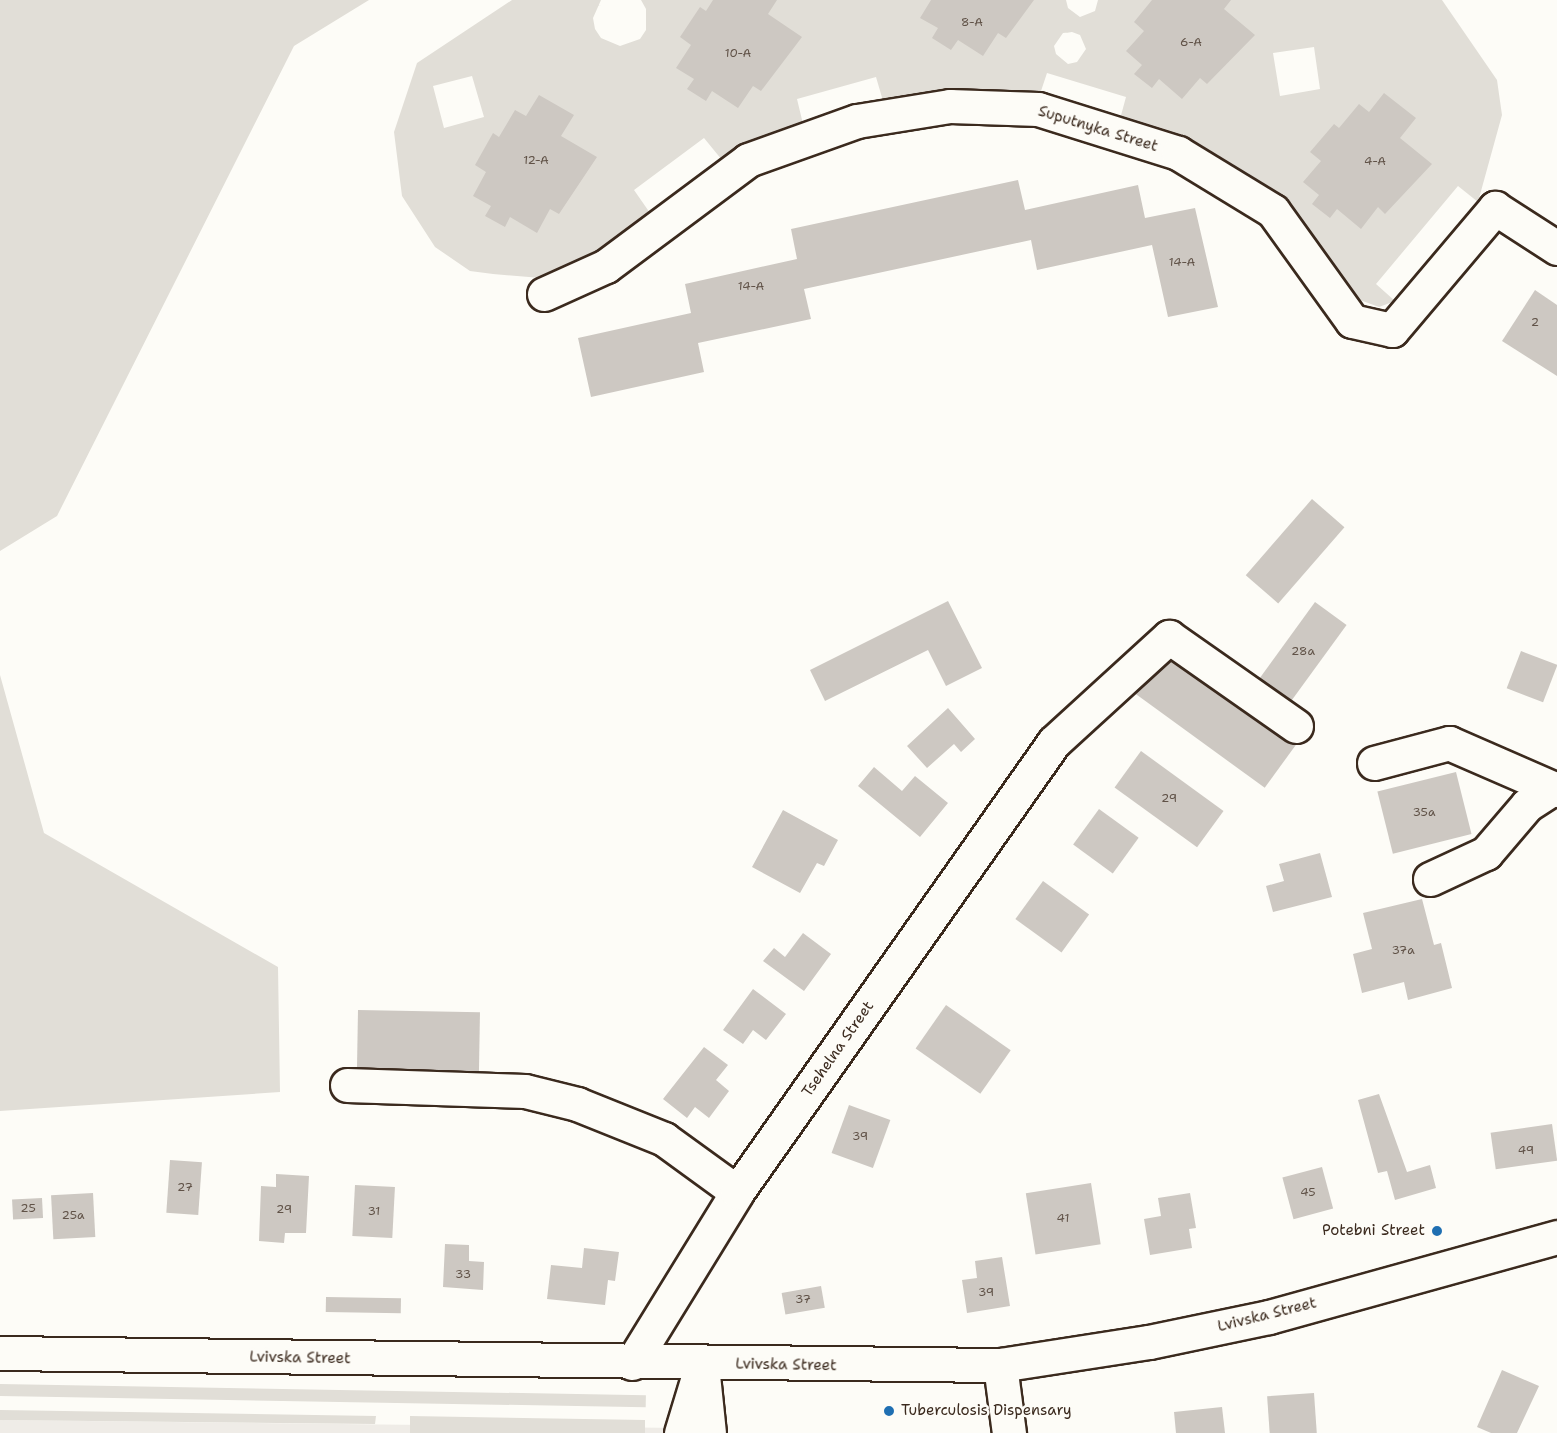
<!DOCTYPE html>
<meta charset="utf-8">
<style>
body{margin:0}
#map{position:relative;width:1557px;height:1433px;overflow:hidden;background:#fdfcf7;font-family:"Shantell Sans",sans-serif}
div>[style]{position:absolute}
.built>*{inset:0;background:#efece7}
.green>*{inset:0;background:#e1ded7;transform-origin:0 0}
.building>*{inset:0;background:#cdc8c2;transform-origin:0 0}
.roads{filter:drop-shadow(2px 0 #3b2a1e) drop-shadow(-2px 0 #3b2a1e) drop-shadow(0 2px #3b2a1e) drop-shadow(0 -2px #3b2a1e)}
.minor>*{height:33px;margin:-16.5px;padding:0 16.5px;transform-origin:16.5px;border-radius:16.5px;background:#fdfcf7}
.major>*{height:33px;margin:-16.5px;padding:0 16.5px;transform-origin:16.5px;border-radius:16.5px;background:#fdfcf7}
.dots>*{width:16px;height:16px;translate:-50% -50%;box-sizing:border-box;border:3px solid #fdfcf7;border-radius:50%}
span{translate:-50% -50%;white-space:nowrap;text-align:center;line-height:1.15;-webkit-text-stroke:5px #fdfcf7;paint-order:stroke}
.number-label{font-size:12px;color:#605247}
.number-label span{-webkit-text-stroke-width:0}
.street-label{font-size:15px;color:#3b2a1e}
.poi-label{font-size:15px;color:#3b2a1e}
.right{translate:-100% -50%;text-align:right}
.left{translate:0 -50%;text-align:left}
</style>
<div id="map">
<div class="built">
<div style="clip-path:polygon(0 1420px,681px 1428px,691px 1433px,0 1433px)"></div>
</div>
<div class="green">
<div style="clip-path:polygon(0 0,369px 0,294px 46px,57px 516px,0 551px)"></div>
<div style="clip-path:polygon(evenodd,512px 0,601px 0,593px 18px,595px 29px,601px 38px,620px 46px,640px 39px,646px 30px,646px 9px,641px 0,1066px 0,1068px 8px,1080px 17px,1095px 11px,1098px 0,1442px 0,1497px 80px,1502px 115px,1478px 202px,1458px 186px,1376px 284px,1395px 301px,1379px 307px,1360px 300px,1284px 199px,1185px 139px,1120px 119px,1126px 97px,1047px 73px,1040px 94px,883px 101px,876px 77px,797px 99px,803px 124px,722px 160px,704px 138px,634px 190px,650px 213px,598px 252px,541px 278px,493px 274px,470px 271px,435px 247px,402px 196px,394px 132px,417px 63px,512px 0,1072px 32px,1080px 35px,1086px 49px,1077px 62px,1068px 64px,1056px 54px,1054px 46px,1063px 33px,1072px 32px,512px 0,1314px 47px,1320px 89px,1280px 96px,1273px 53px,1314px 47px,512px 0,472px 76px,484px 117px,444px 128px,433px 86px,472px 76px)"></div>
<div style="clip-path:polygon(0 675px,44px 833px,278px 967px,280px 1092px,0 1111px)"></div>
<div style="left:0;top:1384px;width:646px;height:12px;rotate:1deg"></div>
<div style="clip-path:polygon(0 1410px,376px 1416px,375px 1424px,0 1420px)"></div>
<div style="clip-path:polygon(410px 1416px,645px 1420px,645px 1433px,410px 1433px)"></div>
</div>
<div class="building">
<div style="clip-path:polygon(713px 0,777px 0,768px 14px,802px 37px,761px 91px,753px 86px,738px 108px,712px 91px,706px 101px,687px 89px,694px 79px,676px 68px,691px 45px,680px 37px,700px 7px,706px 11px)"></div>
<div style="clip-path:polygon(931px 0,1034px 0,1006px 38px,998px 33px,983px 56px,958px 40px,951px 50px,932px 38px,938px 28px,920px 18px)"></div>
<div style="clip-path:polygon(1152px 0,1231px 0,1224px 9px,1255px 35px,1207px 84px,1200px 78px,1182px 99px,1159px 79px,1152px 88px,1134px 74px,1142px 65px,1126px 51px,1144px 31px,1134px 22px)"></div>
<div style="clip-path:polygon(1384px 93px,1416px 118px,1400px 138px,1432px 164px,1385px 214px,1378px 207px,1361px 229px,1337px 209px,1330px 218px,1312px 204px,1319px 195px,1303px 182px,1321px 161px,1310px 152px,1334px 124px,1339px 128px,1359px 104px,1369px 112px)"></div>
<div style="clip-path:polygon(539px 95px,574px 115px,561px 136px,597px 157px,559px 214px,550px 209px,537px 233px,510px 217px,505px 227px,485px 216px,491px 206px,473px 196px,486px 172px,475px 165px,493px 133px,499px 137px,515px 110px,526px 116px)"></div>
<div style="clip-path:polygon(1018px 180px,1025px 210px,1138px 185px,1145px 218px,1195px 208px,1218px 307px,1168px 317px,1152px 245px,1037px 270px,1031px 240px,804px 289px,811px 319px,698px 343px,704px 372px,591px 397px,578px 338px,691px 313px,685px 284px,797px 259px,791px 229px)"></div>
<div style="clip-path:polygon(1535px 290px,1557px 305px,1557px 376px,1502px 341px)"></div>
<div style="left:1312px;top:499px;width:43px;height:101px;rotate:41deg"></div>
<div style="clip-path:polygon(948px 601px,982px 668px,946px 686px,928px 650px,825px 701px,810px 670px)"></div>
<div style="left:1315px;top:602px;width:39px;height:96px;rotate:36deg"></div>
<div style="left:1169px;top:649px;width:159px;height:56px;rotate:36deg"></div>
<div style="left:1521px;top:651px;width:39px;height:40px;rotate:21deg"></div>
<div style="clip-path:polygon(948px 708px,975px 739px,961px 752px,954px 744px,927px 768px,907px 746px)"></div>
<div style="left:1141px;top:751px;width:102px;height:45px;rotate:36deg"></div>
<div style="clip-path:polygon(874px 767px,902px 791px,915px 776px,948px 803px,920px 837px,858px 786px)"></div>
<div style="left:1456px;top:772px;width:64px;height:81px;rotate:76deg"></div>
<div style="left:1099px;top:809px;width:49px;height:44px;rotate:36deg"></div>
<div style="clip-path:polygon(783px 810px,838px 840px,824px 866px,817px 863px,800px 893px,752px 867px)"></div>
<div style="clip-path:polygon(1320px 853px,1332px 897px,1273px 912px,1266px 886px,1284px 881px,1279px 864px)"></div>
<div style="left:1043px;top:881px;width:57px;height:47px;rotate:36deg"></div>
<div style="clip-path:polygon(1422px 899px,1434px 945px,1441px 943px,1452px 988px,1408px 1000px,1404px 982px,1362px 993px,1353px 954px,1372px 949px,1363px 913px)"></div>
<div style="clip-path:polygon(803px 933px,831px 954px,804px 991px,763px 961px,774px 948px,785px 957px)"></div>
<div style="clip-path:polygon(753px 989px,786px 1014px,766px 1040px,753px 1030px,743px 1044px,723px 1030px)"></div>
<div style="left:946px;top:1005px;width:79px;height:53px;rotate:35deg"></div>
<div style="left:358px;top:1010px;width:122px;height:61px;rotate:1deg"></div>
<div style="clip-path:polygon(704px 1047px,728px 1065px,716px 1080px,729px 1091px,709px 1118px,695px 1107px,687px 1118px,663px 1099px)"></div>
<div style="clip-path:polygon(1379px 1094px,1407px 1172px,1430px 1165px,1436px 1188px,1395px 1200px,1387px 1171px,1378px 1173px,1358px 1100px)"></div>
<div style="left:849px;top:1105px;width:44px;height:51px;rotate:20deg"></div>
<div style="left:1552px;top:1124px;width:37px;height:62px;rotate:82deg"></div>
<div style="left:170px;top:1160px;width:32px;height:53px;rotate:4deg"></div>
<div style="left:1322px;top:1167px;width:43px;height:41px;rotate:75deg"></div>
<div style="clip-path:polygon(276px 1174px,309px 1176px,306px 1233px,285px 1233px,284px 1243px,259px 1241px,261px 1186px,276px 1187px)"></div>
<div style="left:1091px;top:1183px;width:62px;height:66px;rotate:81deg"></div>
<div style="left:355px;top:1185px;width:40px;height:51px;rotate:3deg"></div>
<div style="left:93px;top:1193px;width:44px;height:42px;rotate:87deg"></div>
<div style="clip-path:polygon(1190px 1193px,1196px 1228px,1189px 1229px,1192px 1248px,1150px 1255px,1144px 1219px,1161px 1216px,1158px 1198px)"></div>
<div style="left:42px;top:1198px;width:20px;height:30px;rotate:87deg"></div>
<div style="clip-path:polygon(445px 1244px,469px 1245px,469px 1261px,484px 1262px,483px 1290px,443px 1287px)"></div>
<div style="clip-path:polygon(584px 1248px,619px 1252px,615px 1281px,608px 1280px,605px 1305px,547px 1299px,551px 1265px,582px 1268px)"></div>
<div style="clip-path:polygon(1002px 1257px,1010px 1306px,967px 1313px,962px 1280px,977px 1278px,975px 1261px)"></div>
<div style="left:821px;top:1286px;width:22px;height:40px;rotate:80deg"></div>
<div style="left:326px;top:1297px;width:75px;height:15px;rotate:1deg"></div>
<div style="clip-path:polygon(1502px 1370px,1539px 1386px,1517px 1433px,1491px 1433px,1477px 1427px)"></div>
<div style="left:1314px;top:1393px;width:40px;height:47px;rotate:86deg"></div>
<div style="clip-path:polygon(1222px 1407px,1225px 1433px,1176px 1433px,1174px 1412px)"></div>
</div>
<div class="roads">
<div class="minor">
<div style="left:544px;top:294px;width:68px;rotate:-24.3deg"></div>
<div style="left:606px;top:266px;width:177px;rotate:-36.7deg"></div>
<div style="left:748px;top:160px;width:116px;rotate:-19.7deg"></div>
<div style="left:857px;top:121px;width:94px;rotate:-9.2deg"></div>
<div style="left:950px;top:106px;width:88px;rotate:2deg"></div>
<div style="left:1038px;top:109px;width:147px;rotate:17.4deg"></div>
<div style="left:1178px;top:153px;width:111px;rotate:31.4deg"></div>
<div style="left:1273px;top:211px;width:135px;rotate:54.3deg"></div>
<div style="left:1352px;top:321px;width:41px;rotate:12.7deg"></div>
<div style="left:1392px;top:330px;width:160px;rotate:-49.8deg"></div>
<div style="left:1495px;top:208px;width:74px;rotate:32.8deg"></div>
<div style="left:1374px;top:763px;width:78px;rotate:-14.9deg"></div>
<div style="left:1449px;top:743px;width:118px;rotate:23.5deg"></div>
<div style="left:1430px;top:879px;width:62px;rotate:-24.9deg"></div>
<div style="left:1486px;top:853px;width:63px;rotate:-49.5deg"></div>
<div style="left:1527px;top:805px;width:31px;rotate:-33deg"></div>
<div style="left:347px;top:1085px;width:178px;rotate:1.9deg"></div>
<div style="left:525px;top:1091px;width:54px;rotate:14deg"></div>
<div style="left:577px;top:1104px;width:94px;rotate:21.9deg"></div>
<div style="left:664px;top:1139px;width:90px;rotate:36deg"></div>
<div style="left:632px;top:1363px;width:201px;rotate:-58.4deg"></div>
<div style="left:737px;top:1192px;width:550px;rotate:-54.84deg"></div>
<div style="left:1054px;top:742px;width:156px;rotate:-42.4deg"></div>
<div style="left:1169px;top:637px;width:155px;rotate:35deg"></div>
<div style="left:1000px;top:1365px;width:69px;rotate:82.5deg"></div>
<div style="left:703px;top:1375px;width:58px;rotate:84.1deg"></div>
<div style="left:681px;top:1433px;width:72px;rotate:-73.1deg"></div>
</div>
<div class="major">
<div style="left:0;top:1353px;width:1000px;rotate:0.69deg"></div>
<div style="left:1000px;top:1365px;width:151px;rotate:-8.8deg"></div>
<div style="left:1149px;top:1342px;width:123px;rotate:-11.8deg"></div>
<div style="left:1269px;top:1317px;width:299px;rotate:-15.5deg"></div>
</div>
</div>
<div class="dots">
<div style="left:1437px;top:1231px;background:#1f6fb2"></div>
<div style="left:889px;top:1411px;background:#1f6fb2"></div>
</div>
<div class="number-label">
<span style="left:972px;top:23px">8-А</span>
<span style="left:1191px;top:43px">6-А</span>
<span style="left:738px;top:54px">10-А</span>
<span style="left:536px;top:161px">12-А</span>
<span style="left:1375px;top:162px">4-А</span>
<span style="left:1182px;top:263px">14-А</span>
<span style="left:751px;top:287px">14-А</span>
<span style="left:1535px;top:323px">2</span>
<span style="left:1303px;top:652px">28а</span>
<span style="left:1169px;top:799px">29</span>
<span style="left:1424px;top:813px">35а</span>
<span style="left:1403px;top:951px">37а</span>
<span style="left:860px;top:1137px">39</span>
<span style="left:1526px;top:1151px">49</span>
<span style="left:185px;top:1188px">27</span>
<span style="left:1308px;top:1193px">45</span>
<span style="left:28px;top:1209px">25</span>
<span style="left:284px;top:1210px">29</span>
<span style="left:374px;top:1212px">31</span>
<span style="left:73px;top:1216px">25а</span>
<span style="left:1063px;top:1219px">41</span>
<span style="left:463px;top:1275px">33</span>
<span style="left:986px;top:1293px">39</span>
<span style="left:803px;top:1300px">37</span>
</div>
<div class="street-label">
<span style="left:1098px;top:129px;rotate:17deg">Suputnyka Street</span>
<span style="left:838px;top:1049px;rotate:-55deg">Tsehelna Street</span>
<span style="left:1267px;top:1315px;rotate:-14deg">Lvivska Street</span>
<span style="left:300px;top:1358px;rotate:1deg">Lvivska Street</span>
<span style="left:786px;top:1365px;rotate:1deg">Lvivska Street</span>
</div>
<div class="poi-label">
<span class="right" style="left:1425px;top:1231px">Potebni Street</span>
<span class="left" style="left:901px;top:1411px">Tuberculosis Dispensary</span>
</div>
</div>
